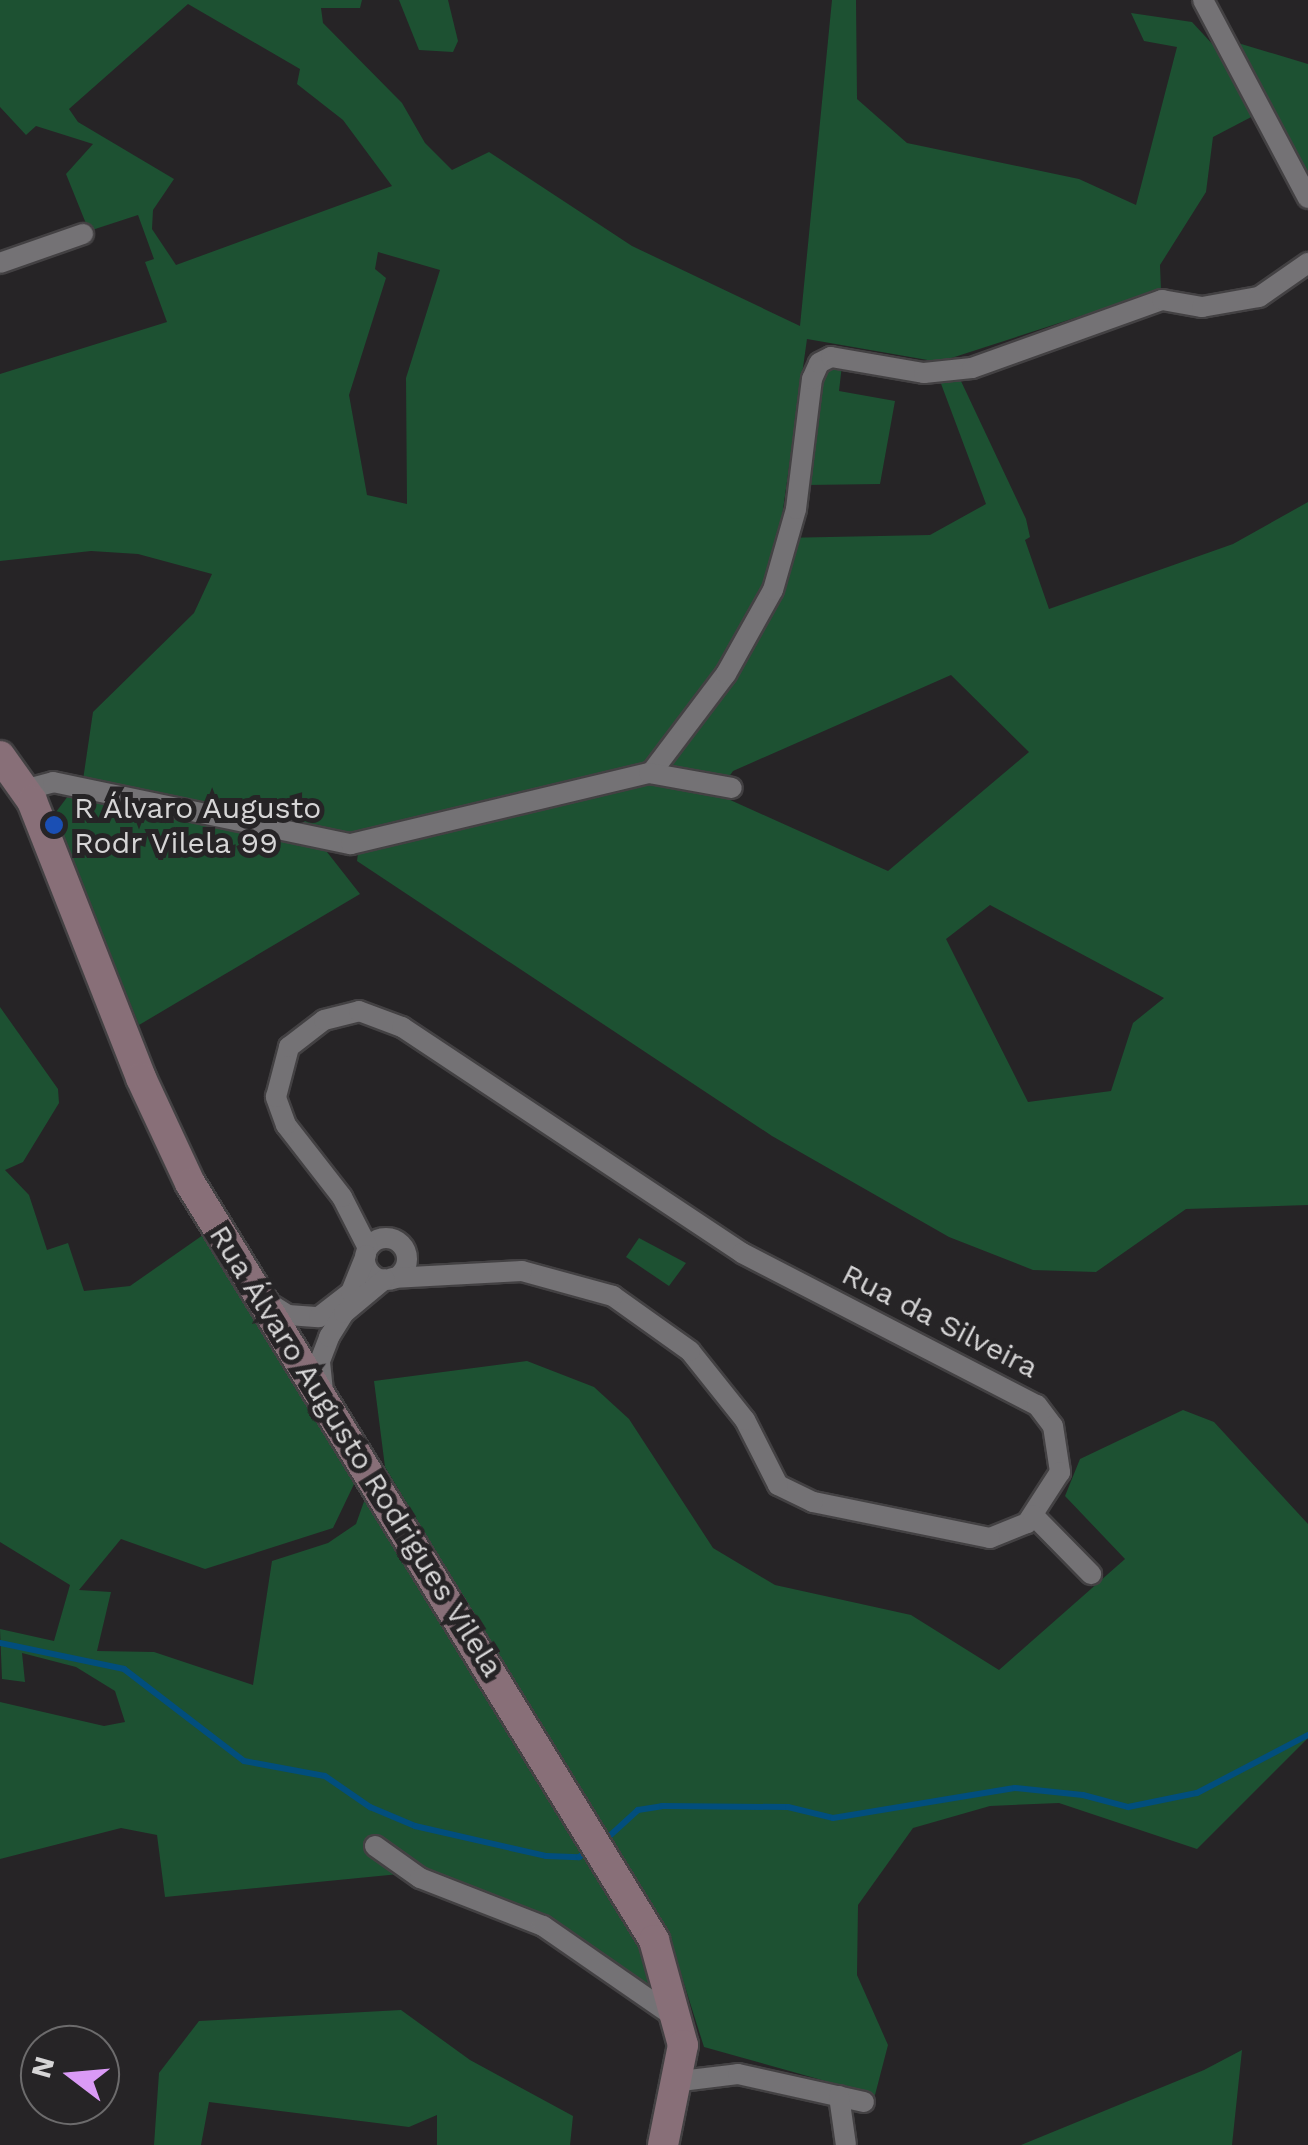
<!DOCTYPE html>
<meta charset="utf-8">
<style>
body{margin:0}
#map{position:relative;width:1308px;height:2145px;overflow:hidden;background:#262426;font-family:"Work Sans",sans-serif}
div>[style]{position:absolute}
.green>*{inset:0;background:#1d5132}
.stream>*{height:6px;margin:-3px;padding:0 3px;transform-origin:3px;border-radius:3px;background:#024e7d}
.roads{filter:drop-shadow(2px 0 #434143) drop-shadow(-2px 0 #434143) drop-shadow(0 2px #434143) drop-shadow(0 -2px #434143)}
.minor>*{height:20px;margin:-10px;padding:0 10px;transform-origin:10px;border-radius:10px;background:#747275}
.minor>.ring{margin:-10px;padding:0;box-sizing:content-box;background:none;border:20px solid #747275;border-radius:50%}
.secondary>*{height:30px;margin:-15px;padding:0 15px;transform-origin:15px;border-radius:15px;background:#886f78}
.dots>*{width:28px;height:28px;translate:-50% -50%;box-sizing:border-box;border:5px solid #262426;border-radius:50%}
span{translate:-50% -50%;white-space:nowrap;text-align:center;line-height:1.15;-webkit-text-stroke:10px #262426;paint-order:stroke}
.poi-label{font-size:30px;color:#d6d5d6}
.left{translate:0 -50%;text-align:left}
.street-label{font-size:30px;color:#d6d5d6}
.north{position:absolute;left:20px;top:2025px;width:100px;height:100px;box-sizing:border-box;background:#262426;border:2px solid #6c6b6c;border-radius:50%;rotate:286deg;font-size:28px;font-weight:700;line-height:40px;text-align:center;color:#d6d5d6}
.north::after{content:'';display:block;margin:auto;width:35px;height:45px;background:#da9af6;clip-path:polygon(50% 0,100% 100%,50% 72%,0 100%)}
</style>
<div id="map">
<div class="green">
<div style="clip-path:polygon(evenodd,0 0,362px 0,360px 8px,321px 8px,323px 23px,402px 103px,425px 143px,452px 170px,489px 152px,632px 246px,800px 326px,832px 0,856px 0,857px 99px,907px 143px,1079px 179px,1136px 205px,1177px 47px,1144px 41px,1131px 13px,1192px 22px,1227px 60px,1257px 114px,1213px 137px,1206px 192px,1160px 265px,1161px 290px,939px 362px,807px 339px,779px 538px,930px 535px,986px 504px,940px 381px,960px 379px,1026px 519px,1030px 537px,1025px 540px,1049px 609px,1233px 544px,1308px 502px,1308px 1205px,1186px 1209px,1096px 1272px,1033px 1270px,949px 1237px,772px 1136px,357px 861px,358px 853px,439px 832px,354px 837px,83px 780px,93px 712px,194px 613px,212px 574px,138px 554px,91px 551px,0 561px,0 374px,167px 322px,145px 262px,154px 259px,138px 215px,89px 231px,66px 174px,93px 144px,36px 126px,26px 135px,0 107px,0 0,188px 4px,300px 69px,297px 84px,343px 120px,392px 186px,176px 265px,152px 229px,153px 210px,174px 179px,78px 122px,69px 109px,188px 4px,0 0,378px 252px,440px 270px,406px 378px,407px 504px,367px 495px,349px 395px,386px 278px,375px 269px,378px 252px,0 0,951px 675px,1029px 752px,888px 871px,717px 794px,733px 771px,951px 675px,0 0,990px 905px,1164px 998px,1133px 1023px,1111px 1091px,1028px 1102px,946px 939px,990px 905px)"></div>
<div style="clip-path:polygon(399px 0,448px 0,458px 41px,453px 52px,419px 50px)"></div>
<div style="clip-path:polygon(1238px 43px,1308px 64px,1308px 184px,1283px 134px)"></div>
<div style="clip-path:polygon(836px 364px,842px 365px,839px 391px,895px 401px,880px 484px,806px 485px,822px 373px)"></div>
<div style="clip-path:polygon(71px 792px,284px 833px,327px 852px,360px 894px,139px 1025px,53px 816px)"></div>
<div style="clip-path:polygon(0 1007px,58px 1089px,59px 1103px,23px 1162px,5px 1170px,29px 1195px,47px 1250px,68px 1243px,84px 1291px,130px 1286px,203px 1235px,356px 1480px,333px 1528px,205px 1569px,121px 1539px,79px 1590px,111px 1592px,97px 1651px,154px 1652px,253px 1685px,272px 1561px,328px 1543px,356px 1524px,367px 1493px,655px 1965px,649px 1988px,525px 1907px,430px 1871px,165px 1897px,157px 1835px,121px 1828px,0 1859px,0 1702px,104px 1726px,125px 1722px,115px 1691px,76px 1667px,22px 1653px,25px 1682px,2px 1679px,0 1629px,54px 1641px,70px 1585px,0 1542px)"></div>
<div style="clip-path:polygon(639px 1238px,686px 1263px,669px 1286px,626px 1257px)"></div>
<div style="clip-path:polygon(527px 1361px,594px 1387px,629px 1419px,713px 1548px,775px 1585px,911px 1615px,999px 1670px,1125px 1559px,1065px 1496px,1080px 1459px,1183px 1410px,1214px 1422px,1308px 1524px,1308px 1738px,1197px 1849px,1059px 1803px,990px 1806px,913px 1828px,858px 1905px,857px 1975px,888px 2045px,875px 2095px,704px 2047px,669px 1936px,385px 1467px,374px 1381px)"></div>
<div style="clip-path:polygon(401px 2010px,470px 2060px,573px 2116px,570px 2145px,437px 2145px,437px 2115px,409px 2127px,209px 2102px,201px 2145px,154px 2145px,159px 2073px,199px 2021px)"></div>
<div style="clip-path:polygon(1242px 2050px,1232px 2145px,1021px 2145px,1204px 2070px)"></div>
</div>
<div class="stream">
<div style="left:0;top:1643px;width:127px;rotate:11.8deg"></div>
<div style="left:124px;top:1669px;width:151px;rotate:37.5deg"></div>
<div style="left:244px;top:1761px;width:82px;rotate:10.5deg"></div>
<div style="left:325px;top:1776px;width:55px;rotate:34.6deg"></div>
<div style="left:370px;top:1807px;width:49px;rotate:22.9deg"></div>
<div style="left:415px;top:1826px;width:134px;rotate:12.9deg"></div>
<div style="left:546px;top:1856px;width:33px;rotate:2deg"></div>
<div style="left:579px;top:1857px;width:12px;rotate:-35deg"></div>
<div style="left:604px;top:1841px;width:46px;rotate:-42.4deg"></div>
<div style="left:638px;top:1810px;width:24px;rotate:-9deg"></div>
<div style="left:662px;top:1806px;width:126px;rotate:0.5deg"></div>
<div style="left:788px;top:1807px;width:46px;rotate:13.7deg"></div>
<div style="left:833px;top:1818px;width:184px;rotate:-9.4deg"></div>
<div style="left:1015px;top:1788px;width:68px;rotate:5.9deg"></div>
<div style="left:1083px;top:1795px;width:47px;rotate:14.9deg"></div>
<div style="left:1128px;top:1807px;width:70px;rotate:-11.5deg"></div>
<div style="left:1197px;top:1793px;width:125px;rotate:-27.6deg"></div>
</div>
<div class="roads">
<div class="minor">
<div style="left:1203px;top:0;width:224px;rotate:62.1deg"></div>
<div style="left:0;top:263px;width:88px;rotate:-19.3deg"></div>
<div style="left:651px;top:773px;width:124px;rotate:-52.9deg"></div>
<div style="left:726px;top:674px;width:96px;rotate:-60.8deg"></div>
<div style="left:773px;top:590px;width:84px;rotate:-74.1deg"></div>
<div style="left:796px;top:509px;width:131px;rotate:-83deg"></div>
<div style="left:812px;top:379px;width:17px;rotate:-66deg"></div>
<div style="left:819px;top:363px;width:13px;rotate:-27deg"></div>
<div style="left:831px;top:357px;width:94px;rotate:9.8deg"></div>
<div style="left:924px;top:373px;width:48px;rotate:-5.9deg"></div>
<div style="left:972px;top:368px;width:202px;rotate:-19.7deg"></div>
<div style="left:1162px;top:300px;width:41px;rotate:9.9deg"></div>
<div style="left:1202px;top:307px;width:58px;rotate:-10deg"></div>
<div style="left:1259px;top:297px;width:60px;rotate:-34.8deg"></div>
<div style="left:24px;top:790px;width:30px;rotate:-15deg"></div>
<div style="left:53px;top:782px;width:304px;rotate:11.8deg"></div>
<div style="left:351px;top:844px;width:306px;rotate:-13.4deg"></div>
<div style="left:649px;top:773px;width:84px;rotate:10.2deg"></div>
<div class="ring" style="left:365px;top:1238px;width:22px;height:22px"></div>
<div style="left:368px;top:1248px;width:57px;rotate:-117deg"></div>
<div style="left:342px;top:1197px;width:91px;rotate:-127.9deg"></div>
<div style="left:286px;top:1125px;width:30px;rotate:-110deg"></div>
<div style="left:276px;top:1097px;width:52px;rotate:-75.4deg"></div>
<div style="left:289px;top:1047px;width:44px;rotate:-37.6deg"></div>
<div style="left:324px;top:1020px;width:36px;rotate:-14deg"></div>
<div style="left:359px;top:1011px;width:46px;rotate:20.4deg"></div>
<div style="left:402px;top:1027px;width:408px;rotate:33.6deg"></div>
<div style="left:742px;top:1253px;width:332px;rotate:27.3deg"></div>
<div style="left:1037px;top:1405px;width:26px;rotate:53deg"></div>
<div style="left:1053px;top:1426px;width:47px;rotate:81.3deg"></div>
<div style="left:1060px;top:1472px;width:61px;rotate:122.9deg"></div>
<div style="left:1027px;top:1523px;width:40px;rotate:158deg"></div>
<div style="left:990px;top:1538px;width:181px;rotate:-168.5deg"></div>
<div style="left:813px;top:1502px;width:39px;rotate:-154deg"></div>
<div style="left:778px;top:1485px;width:73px;rotate:-116.9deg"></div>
<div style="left:745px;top:1420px;width:88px;rotate:-128.6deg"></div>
<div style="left:690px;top:1351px;width:95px;rotate:-144.5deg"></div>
<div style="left:613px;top:1296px;width:94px;rotate:-164.6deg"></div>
<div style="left:522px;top:1271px;width:130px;rotate:176.9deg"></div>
<div style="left:267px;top:1302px;width:25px;rotate:32deg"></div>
<div style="left:288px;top:1315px;width:31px;rotate:4deg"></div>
<div style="left:319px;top:1317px;width:41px;rotate:-38deg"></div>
<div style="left:351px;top:1292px;width:40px;rotate:-68deg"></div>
<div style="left:323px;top:1391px;width:30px;rotate:-96deg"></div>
<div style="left:320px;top:1361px;width:26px;rotate:-69deg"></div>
<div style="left:329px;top:1337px;width:28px;rotate:-58deg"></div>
<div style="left:344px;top:1313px;width:53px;rotate:-39.7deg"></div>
<div style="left:1033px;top:1515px;width:83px;rotate:45.5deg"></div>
<div style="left:375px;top:1846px;width:55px;rotate:35.4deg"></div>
<div style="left:420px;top:1878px;width:132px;rotate:21.3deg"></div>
<div style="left:543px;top:1926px;width:165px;rotate:34.7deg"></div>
<div style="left:681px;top:2081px;width:57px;rotate:-7deg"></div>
<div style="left:738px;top:2074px;width:129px;rotate:12.5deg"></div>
<div style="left:839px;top:2096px;width:49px;rotate:81.9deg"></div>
</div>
<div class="secondary">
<div style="left:0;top:756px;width:55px;rotate:54.6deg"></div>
<div style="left:32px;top:801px;width:298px;rotate:68.5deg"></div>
<div style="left:141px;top:1078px;width:116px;rotate:65deg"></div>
<div style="left:190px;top:1183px;width:888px;rotate:58.49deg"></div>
<div style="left:654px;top:1940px;width:109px;rotate:74.6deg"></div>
<div style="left:683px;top:2045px;width:102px;rotate:101.3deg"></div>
</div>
</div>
<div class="dots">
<div style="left:54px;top:825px;background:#1a4fb4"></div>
</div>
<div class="poi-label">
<span class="left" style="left:74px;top:825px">R Álvaro Augusto<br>Rodr Vilela 99</span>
</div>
<div class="street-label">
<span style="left:940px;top:1321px;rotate:27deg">Rua da Silveira</span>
<span style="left:356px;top:1451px;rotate:58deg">Rua Álvaro Augusto Rodrigues Vilela</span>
</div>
<div class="north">N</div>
</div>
